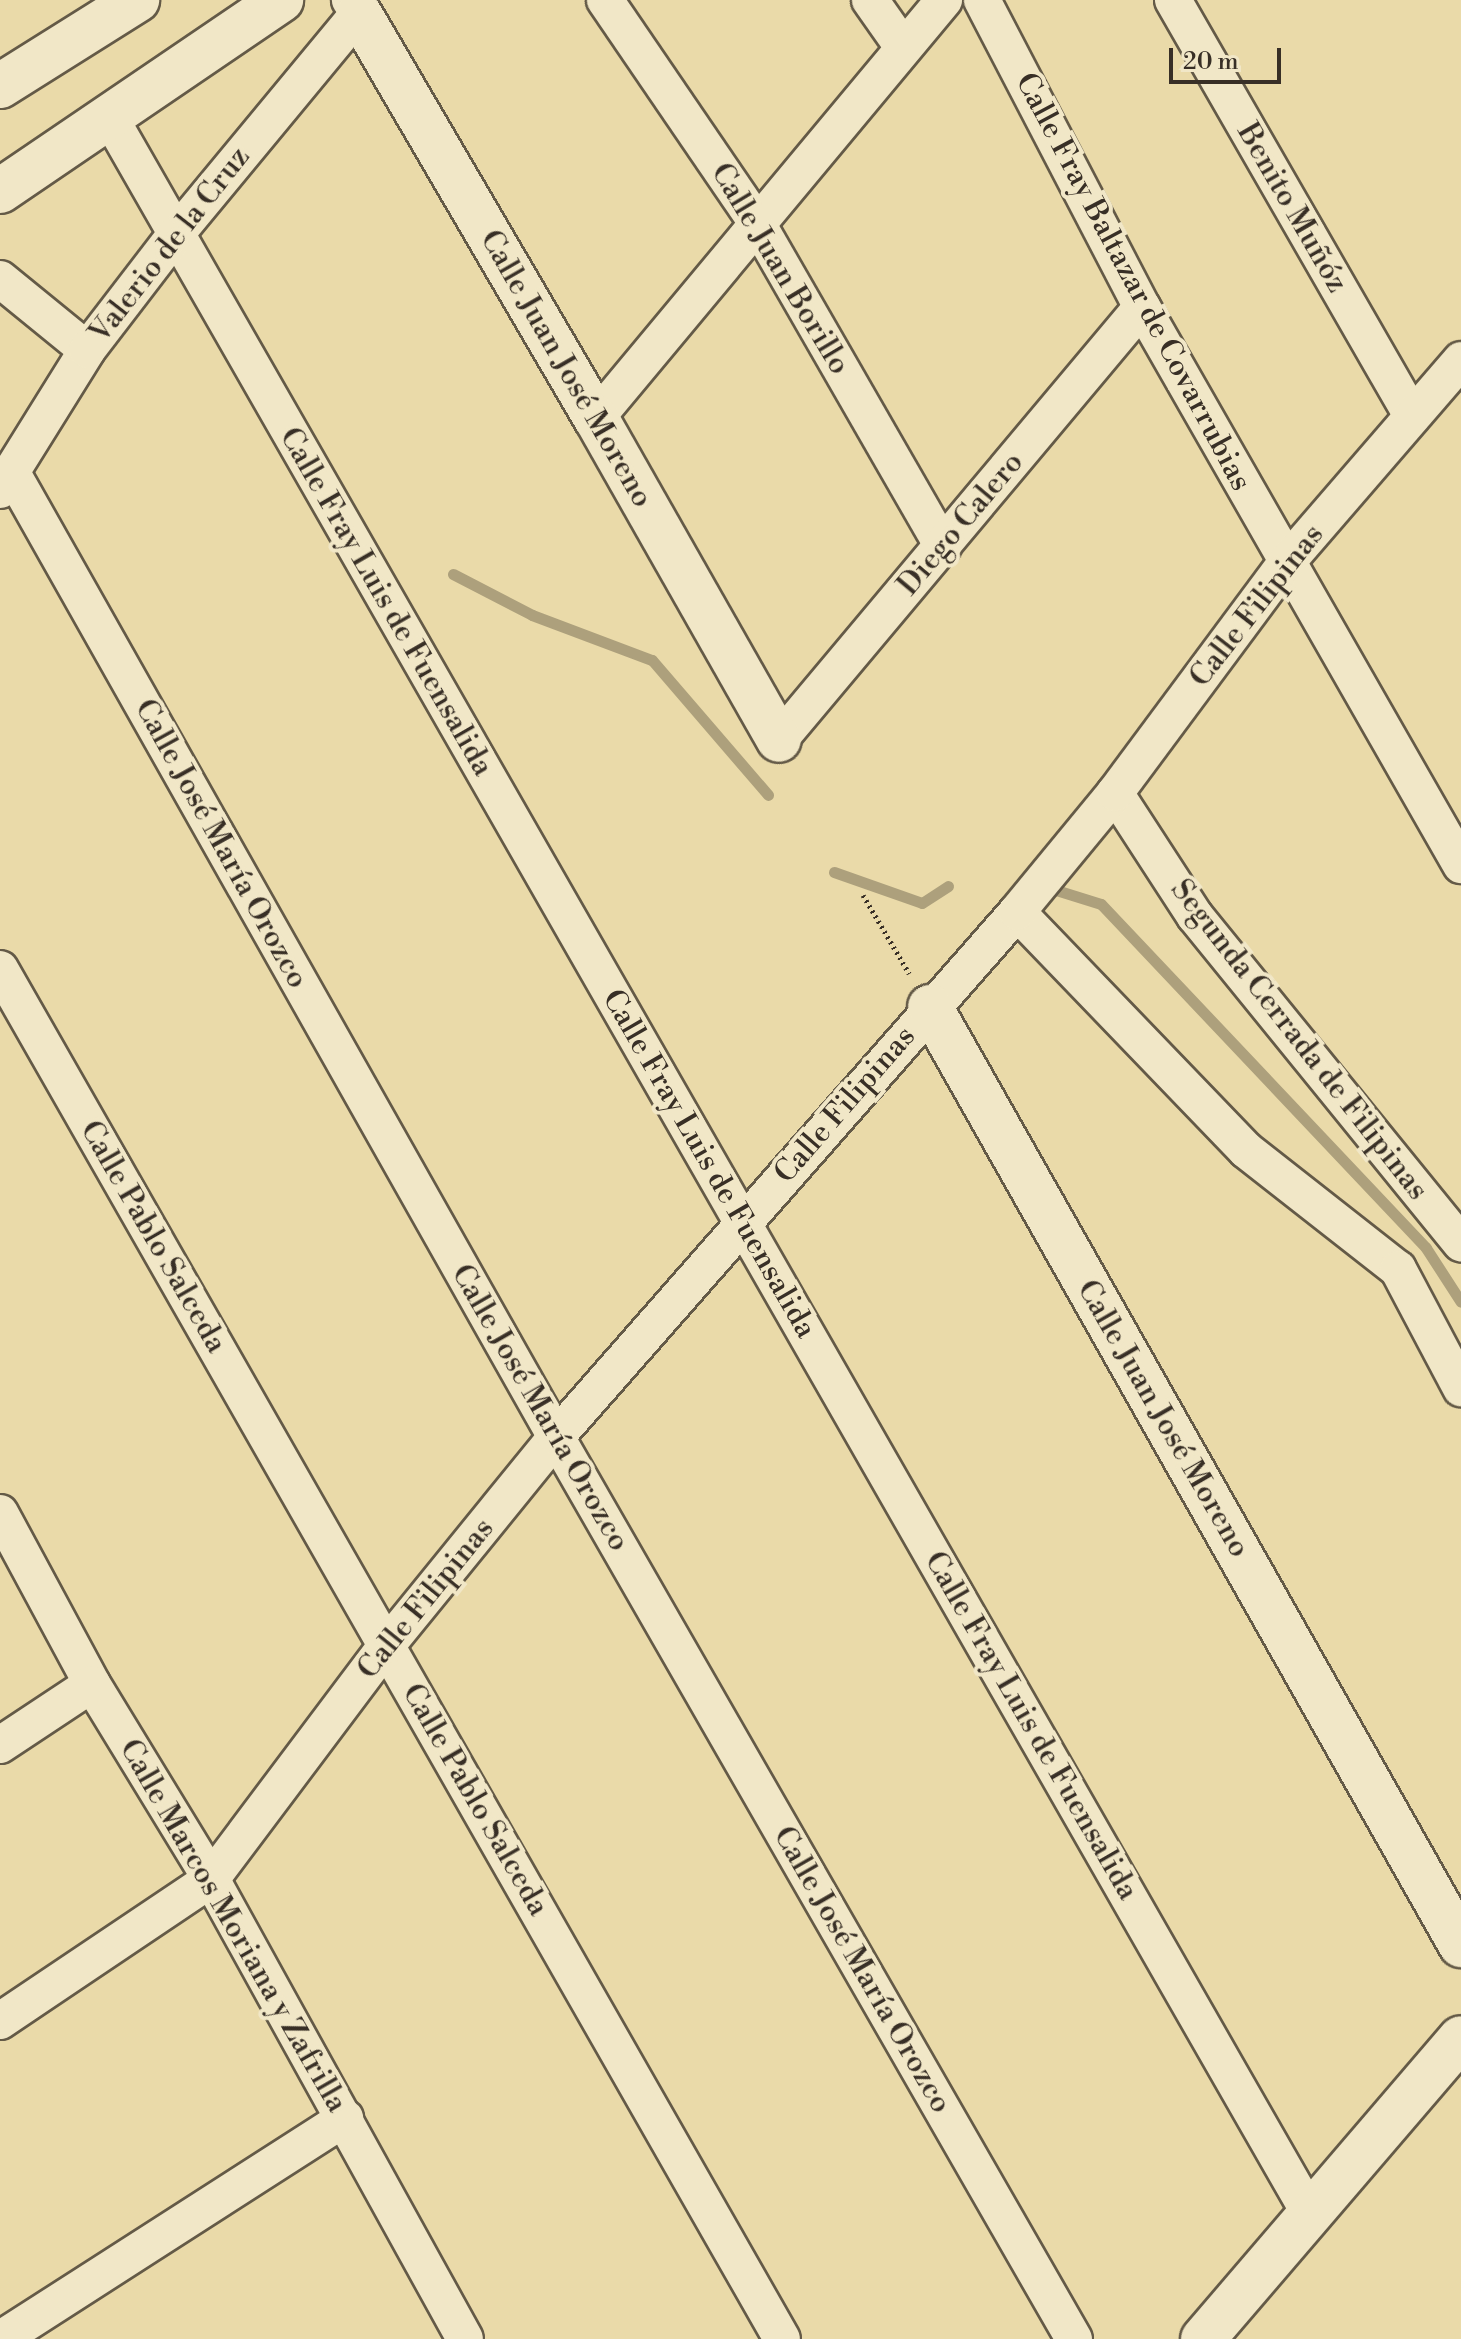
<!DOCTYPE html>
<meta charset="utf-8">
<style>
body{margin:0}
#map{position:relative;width:1461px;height:2339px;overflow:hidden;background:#eadaa9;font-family:"Libre Bodoni",serif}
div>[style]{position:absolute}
.stream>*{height:11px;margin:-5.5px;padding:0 5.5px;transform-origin:5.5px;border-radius:5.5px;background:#ada07c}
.path>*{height:5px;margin-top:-2.5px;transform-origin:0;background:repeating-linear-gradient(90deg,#382f26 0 2px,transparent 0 6px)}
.roads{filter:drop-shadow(2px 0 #645a47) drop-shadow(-2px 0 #645a47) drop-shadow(0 2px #645a47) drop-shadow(0 -2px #645a47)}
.minor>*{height:36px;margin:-18px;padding:0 18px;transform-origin:18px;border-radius:18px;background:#f1e7c7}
.tertiary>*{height:44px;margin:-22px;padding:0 22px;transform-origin:22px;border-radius:22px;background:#f1e7c7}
span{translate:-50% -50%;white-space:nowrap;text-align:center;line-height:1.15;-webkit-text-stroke:8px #f1e7c7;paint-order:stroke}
.street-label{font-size:30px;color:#382f26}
.scale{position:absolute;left:1169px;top:48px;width:112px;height:36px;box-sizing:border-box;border:4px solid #382f26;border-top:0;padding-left:10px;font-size:24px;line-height:28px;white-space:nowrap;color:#382f26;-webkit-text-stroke:6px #f1e7c7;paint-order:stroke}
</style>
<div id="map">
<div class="stream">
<div style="left:453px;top:574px;width:89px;rotate:27.4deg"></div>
<div style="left:532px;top:615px;width:128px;rotate:20.6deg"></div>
<div style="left:652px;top:660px;width:178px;rotate:49.3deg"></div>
<div style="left:834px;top:872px;width:93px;rotate:19.4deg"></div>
<div style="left:922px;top:903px;width:31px;rotate:-33deg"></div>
<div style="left:1056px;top:890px;width:47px;rotate:17.3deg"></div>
<div style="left:1101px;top:904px;width:473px;rotate:46.6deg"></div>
<div style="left:1426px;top:1248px;width:64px;rotate:57.1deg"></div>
</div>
<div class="path">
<div style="left:863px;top:895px;width:91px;rotate:59.5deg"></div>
</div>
<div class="roads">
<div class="minor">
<div style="left:605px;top:0;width:270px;rotate:55.7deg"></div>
<div style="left:757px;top:223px;width:373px;rotate:60.1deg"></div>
<div style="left:870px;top:0;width:57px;rotate:54.9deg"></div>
<div style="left:982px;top:0;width:346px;rotate:62.5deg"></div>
<div style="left:1142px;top:307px;width:643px;rotate:60.24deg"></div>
<div style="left:1173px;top:0;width:480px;rotate:60.1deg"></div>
<div style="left:109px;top:116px;width:2415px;rotate:60.21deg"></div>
<div style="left:0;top:279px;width:112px;rotate:39.2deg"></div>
<div style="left:596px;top:418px;width:544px;rotate:-50.22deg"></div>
<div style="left:12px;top:473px;width:1107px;rotate:60.56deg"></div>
<div style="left:556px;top:1437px;width:1040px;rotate:60.13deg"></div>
<div style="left:0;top:490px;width:165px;rotate:-58.1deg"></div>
<div style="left:87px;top:350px;width:146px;rotate:-52.5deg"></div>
<div style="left:176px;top:234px;width:287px;rotate:-50.4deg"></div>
<div style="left:359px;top:13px;width:16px;rotate:-125deg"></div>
<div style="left:779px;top:740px;width:565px;rotate:-50.03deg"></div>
<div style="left:1115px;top:793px;width:147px;rotate:57deg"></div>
<div style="left:1195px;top:916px;width:422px;rotate:50.9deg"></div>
<div style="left:1017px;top:912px;width:330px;rotate:46.1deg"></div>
<div style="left:1246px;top:1150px;width:193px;rotate:38.1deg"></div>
<div style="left:1398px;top:1269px;width:135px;rotate:62.1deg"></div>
<div style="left:0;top:969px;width:1577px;rotate:60.28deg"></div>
<div style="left:0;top:1513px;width:194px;rotate:61.7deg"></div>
<div style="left:92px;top:1684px;width:228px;rotate:58.6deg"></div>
<div style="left:211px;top:1879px;width:525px;rotate:61.09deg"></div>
<div style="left:0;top:1745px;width:110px;rotate:-33.5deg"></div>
<div style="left:0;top:2021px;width:254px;rotate:-33.9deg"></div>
<div style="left:211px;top:1879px;width:293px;rotate:-53.1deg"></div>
<div style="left:387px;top:1645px;width:268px;rotate:-50.9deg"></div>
<div style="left:556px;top:1437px;width:699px;rotate:-48.71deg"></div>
<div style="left:1017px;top:912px;width:154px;rotate:-50.5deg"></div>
<div style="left:1115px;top:793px;width:287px;rotate:-53.4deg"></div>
<div style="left:1286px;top:563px;width:268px;rotate:-49.2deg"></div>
<div style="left:1px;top:2339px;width:409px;rotate:-32.7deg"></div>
</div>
<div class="tertiary">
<div style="left:359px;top:13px;width:469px;rotate:59.7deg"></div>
<div style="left:596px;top:418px;width:370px;rotate:60.4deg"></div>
<div style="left:0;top:86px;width:162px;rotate:-32.1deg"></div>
<div style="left:0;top:191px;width:340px;rotate:-34.2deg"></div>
<div style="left:930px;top:1007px;width:1078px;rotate:60.49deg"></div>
<div style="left:1203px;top:2339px;width:396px;rotate:-49.4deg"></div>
</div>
</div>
<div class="street-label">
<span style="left:1292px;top:208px;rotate:60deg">Benito Muñóz</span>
<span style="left:170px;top:245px;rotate:-52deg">Valerio de la Cruz</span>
<span style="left:780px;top:269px;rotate:59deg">Calle Juan Borillo</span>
<span style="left:1133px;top:282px;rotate:62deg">Calle Fray Baltazar de Covarrubias</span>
<span style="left:566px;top:369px;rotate:60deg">Calle Juan José Moreno</span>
<span style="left:961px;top:524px;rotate:-50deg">Diego Calero</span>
<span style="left:386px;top:602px;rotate:60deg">Calle Fray Luis de Fuensalida</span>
<span style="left:1257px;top:606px;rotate:-52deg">Calle Filipinas</span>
<span style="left:221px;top:844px;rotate:61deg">Calle José María Orozco</span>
<span style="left:1299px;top:1040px;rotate:52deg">Segunda Cerrada de Filipinas</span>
<span style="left:845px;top:1105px;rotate:-49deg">Calle Filipinas</span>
<span style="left:709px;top:1164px;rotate:60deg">Calle Fray Luis de Fuensalida</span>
<span style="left:153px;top:1237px;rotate:60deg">Calle Pablo Salceda</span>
<span style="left:540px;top:1408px;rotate:60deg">Calle José María Orozco</span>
<span style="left:1163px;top:1419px;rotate:60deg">Calle Juan José Moreno</span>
<span style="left:426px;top:1599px;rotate:-51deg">Calle Filipinas</span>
<span style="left:1031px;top:1726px;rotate:60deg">Calle Fray Luis de Fuensalida</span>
<span style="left:475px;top:1800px;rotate:60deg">Calle Pablo Salceda</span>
<span style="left:233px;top:1926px;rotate:60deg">Calle Marcos Moriana y Zafrilla</span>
<span style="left:862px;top:1970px;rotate:60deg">Calle José María Orozco</span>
</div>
<div class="scale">20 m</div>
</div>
